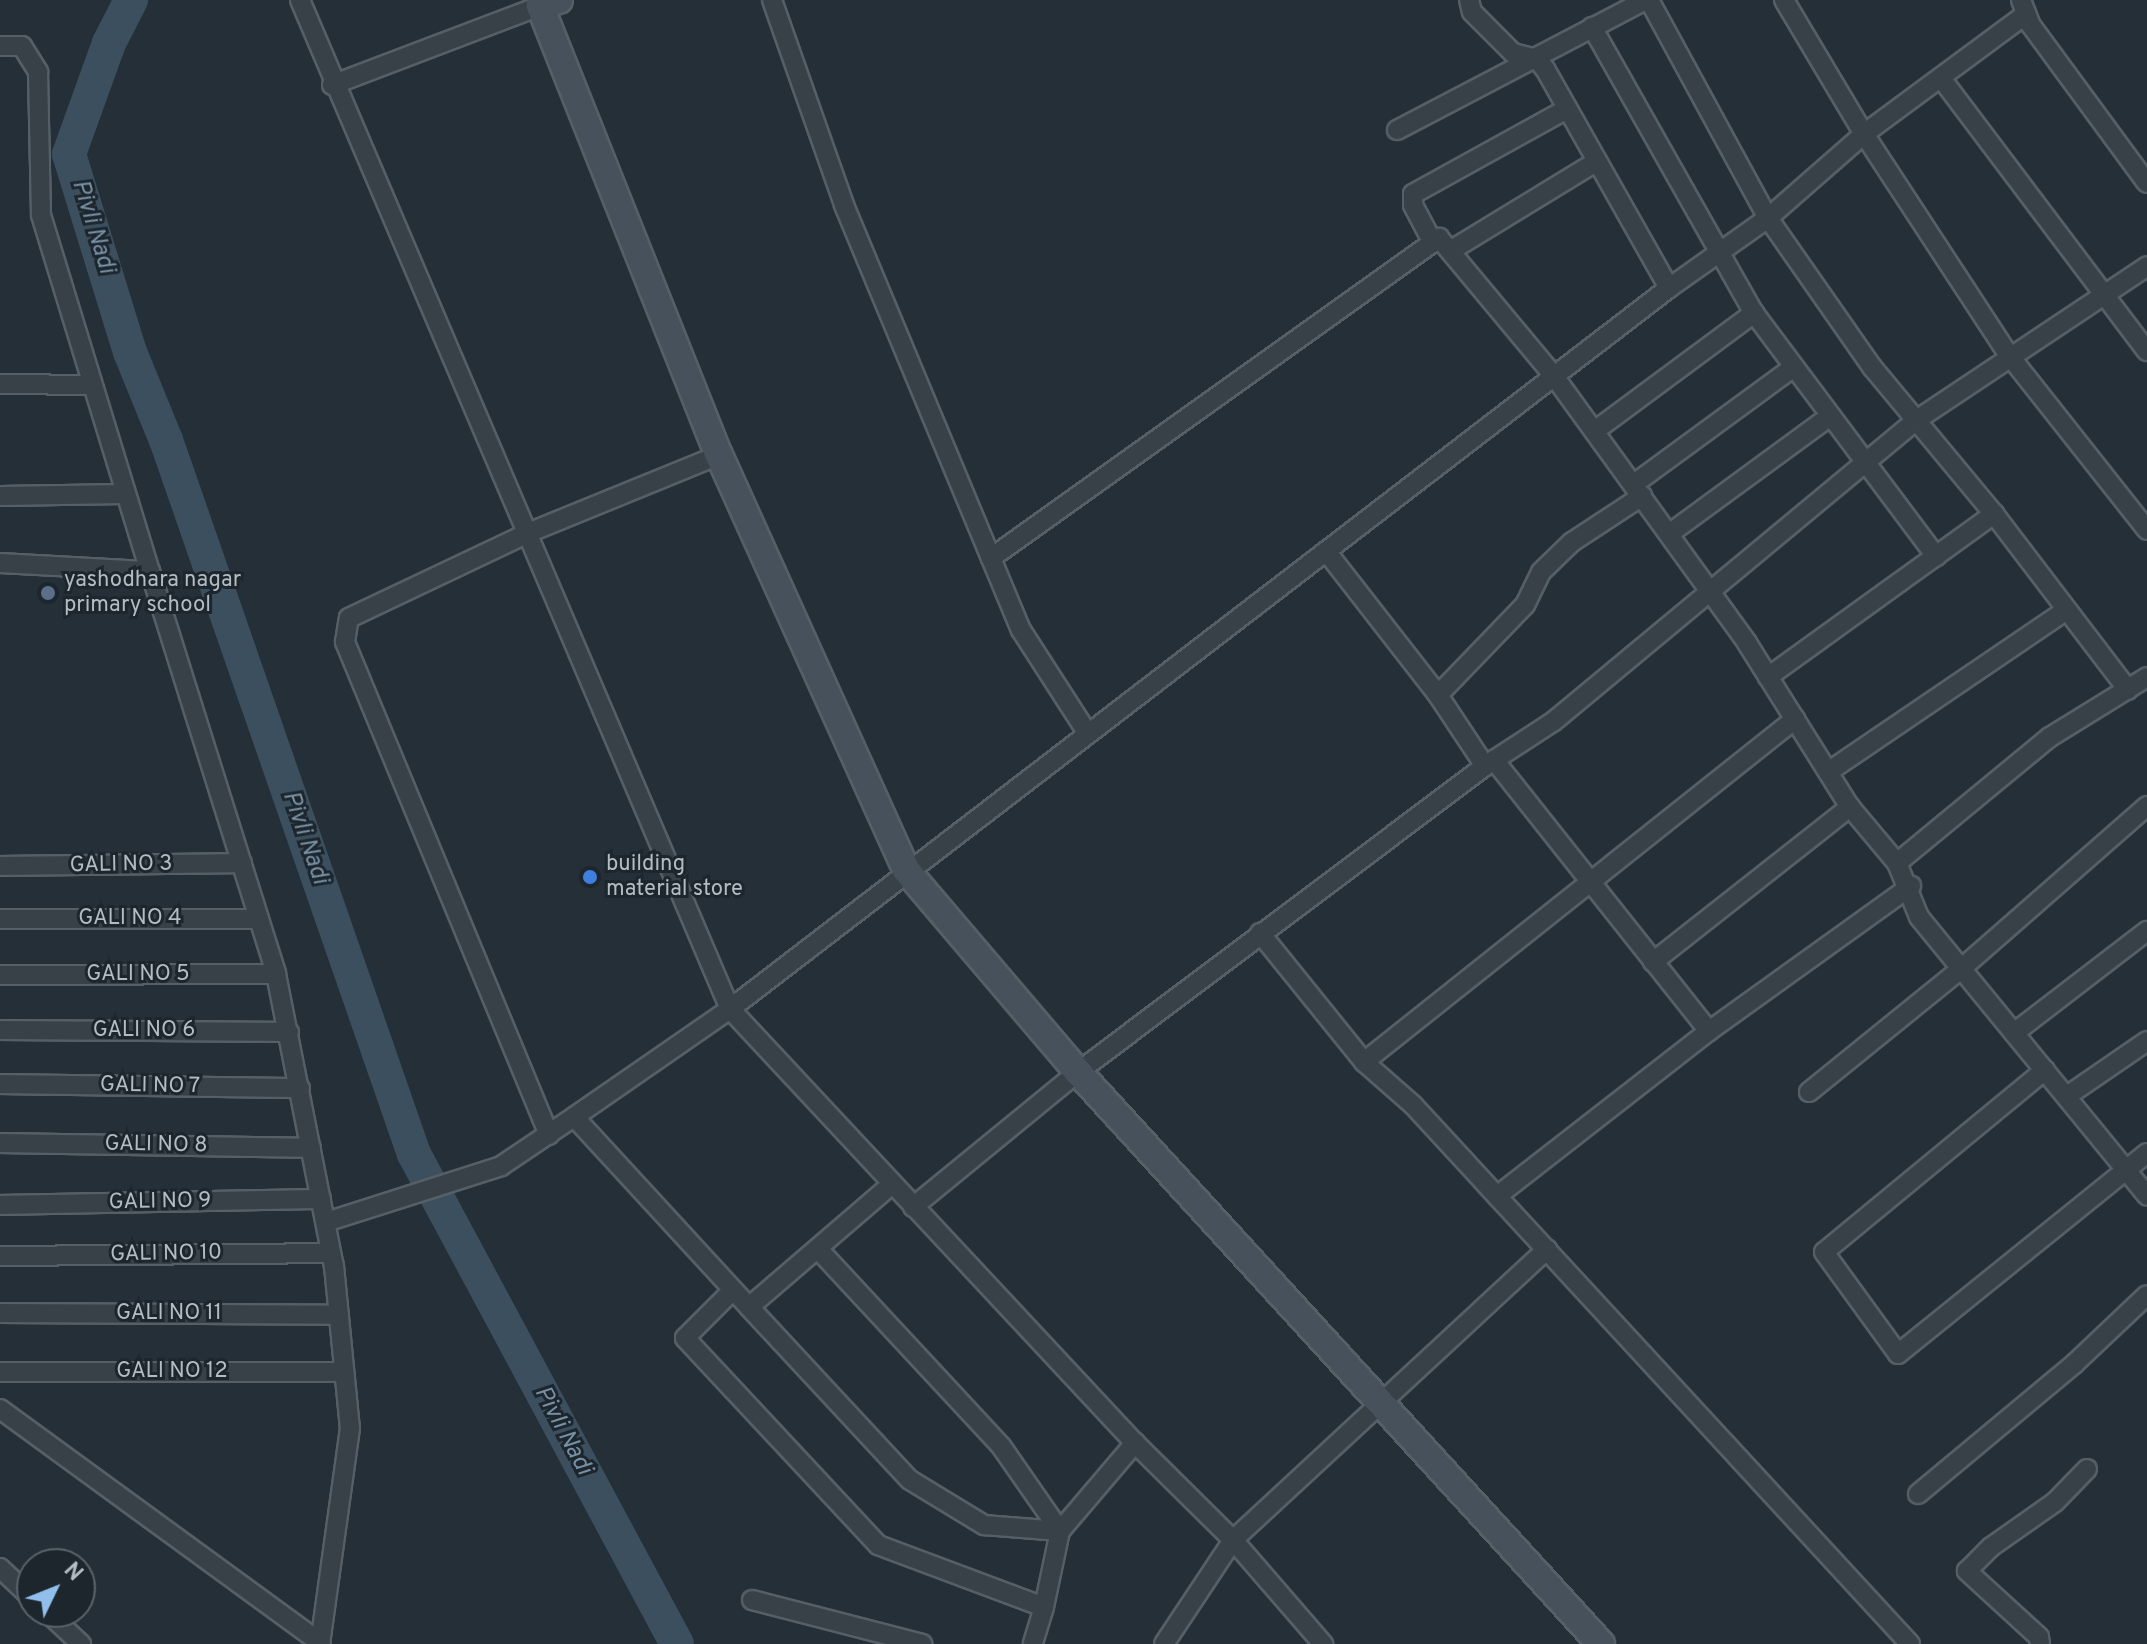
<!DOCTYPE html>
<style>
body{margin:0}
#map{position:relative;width:2147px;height:1644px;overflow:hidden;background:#242f38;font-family:Overpass,sans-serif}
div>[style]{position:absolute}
.river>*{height:34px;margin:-17px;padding:0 17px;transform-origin:17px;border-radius:17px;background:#3c4f5f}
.roads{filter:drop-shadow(2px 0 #565f66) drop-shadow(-2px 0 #565f66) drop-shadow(0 2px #565f66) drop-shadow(0 -2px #565f66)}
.street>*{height:18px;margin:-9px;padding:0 9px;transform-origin:9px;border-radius:9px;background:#384148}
.secondary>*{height:26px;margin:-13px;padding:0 13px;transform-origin:13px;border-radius:13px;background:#46515b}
.dots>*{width:22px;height:22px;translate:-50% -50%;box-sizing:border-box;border:4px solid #1d262d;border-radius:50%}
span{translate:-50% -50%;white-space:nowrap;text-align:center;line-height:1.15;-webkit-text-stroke:6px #1d262d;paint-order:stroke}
.poi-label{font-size:22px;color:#b3bcc4}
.left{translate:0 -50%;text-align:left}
.street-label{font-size:22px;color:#b3bcc4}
.water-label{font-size:24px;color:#7790a5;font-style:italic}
.north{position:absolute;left:16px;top:1548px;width:80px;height:80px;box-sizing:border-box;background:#1d262d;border:2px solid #596269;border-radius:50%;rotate:47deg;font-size:22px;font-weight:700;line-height:32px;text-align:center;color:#b3bcc4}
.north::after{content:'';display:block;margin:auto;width:28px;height:36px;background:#91bfec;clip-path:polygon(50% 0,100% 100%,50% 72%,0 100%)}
</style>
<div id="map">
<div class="river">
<div style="left:131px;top:0;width:48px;rotate:117.1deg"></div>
<div style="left:109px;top:43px;width:118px;rotate:109.8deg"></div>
<div style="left:69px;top:154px;width:207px;rotate:72.9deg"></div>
<div style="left:130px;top:352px;width:95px;rotate:67.8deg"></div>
<div style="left:166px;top:440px;width:756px;rotate:70.85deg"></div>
<div style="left:414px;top:1154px;width:556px;rotate:61.78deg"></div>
</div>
<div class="roads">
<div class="street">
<div style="left:300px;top:0;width:1097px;rotate:66.92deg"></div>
<div style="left:730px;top:1009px;width:594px;rotate:46.98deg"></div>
<div style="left:1135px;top:1443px;width:138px;rotate:44.7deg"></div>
<div style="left:1233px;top:1540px;width:138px;rotate:49.1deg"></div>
<div style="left:772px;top:0;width:217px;rotate:70.6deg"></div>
<div style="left:844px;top:205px;width:460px;rotate:67.4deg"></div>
<div style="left:1021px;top:630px;width:120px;rotate:57.2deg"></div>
<div style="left:1649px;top:0;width:248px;rotate:61.4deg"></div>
<div style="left:1768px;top:218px;width:182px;rotate:55.1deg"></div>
<div style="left:1872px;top:367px;width:191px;rotate:50.3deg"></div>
<div style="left:1994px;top:514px;width:221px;rotate:52.7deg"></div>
<div style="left:1784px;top:0;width:156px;rotate:59.2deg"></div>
<div style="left:1864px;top:134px;width:263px;rotate:56.8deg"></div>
<div style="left:2008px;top:354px;width:224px;rotate:51.7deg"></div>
<div style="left:2021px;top:0;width:26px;rotate:69deg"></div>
<div style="left:2030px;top:24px;width:197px;rotate:53.7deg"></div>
<div style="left:1592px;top:27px;width:329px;rotate:60.5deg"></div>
<div style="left:1754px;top:313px;width:304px;rotate:53.2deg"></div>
<div style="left:0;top:46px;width:22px"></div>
<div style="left:22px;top:46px;width:31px;rotate:58deg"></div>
<div style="left:38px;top:72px;width:143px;rotate:88.8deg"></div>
<div style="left:41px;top:215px;width:372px;rotate:73deg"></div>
<div style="left:1941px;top:78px;width:342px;rotate:53deg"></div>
<div style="left:332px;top:85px;width:222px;rotate:-20.8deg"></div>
<div style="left:1397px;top:130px;width:281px;rotate:-27.6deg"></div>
<div style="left:1433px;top:243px;width:43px;rotate:-117.8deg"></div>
<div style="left:1413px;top:205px;width:11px;rotate:-90deg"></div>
<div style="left:1413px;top:194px;width:176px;rotate:-28.9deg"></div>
<div style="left:1450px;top:251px;width:171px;rotate:-31.4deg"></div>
<div style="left:1669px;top:288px;width:121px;rotate:-35.3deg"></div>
<div style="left:1768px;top:218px;width:128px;rotate:-41.2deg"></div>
<div style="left:1864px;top:134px;width:202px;rotate:-36.5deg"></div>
<div style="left:0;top:384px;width:90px;rotate:0.6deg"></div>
<div style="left:1596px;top:430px;width:197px;rotate:-36.5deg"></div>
<div style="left:1634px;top:484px;width:198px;rotate:-36.2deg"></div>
<div style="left:0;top:496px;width:124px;rotate:-0.9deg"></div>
<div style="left:1669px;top:534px;width:200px;rotate:-36.2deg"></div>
<div style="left:1326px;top:551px;width:182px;rotate:52.1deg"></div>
<div style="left:1438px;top:695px;width:125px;rotate:-46deg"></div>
<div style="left:1525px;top:605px;width:37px;rotate:-64deg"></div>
<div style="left:1541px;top:572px;width:43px;rotate:-44.1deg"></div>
<div style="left:1572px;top:542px;width:84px;rotate:-33.3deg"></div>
<div style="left:991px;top:558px;width:551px;rotate:-35.54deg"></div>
<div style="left:1439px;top:238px;width:180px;rotate:50.2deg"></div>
<div style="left:1554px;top:376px;width:329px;rotate:54.1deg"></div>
<div style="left:1747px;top:643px;width:194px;rotate:57.9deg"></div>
<div style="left:1850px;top:807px;width:73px;rotate:50deg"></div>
<div style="left:1897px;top:863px;width:58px;rotate:67.8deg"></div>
<div style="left:1919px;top:917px;width:360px;rotate:50.7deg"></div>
<div style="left:0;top:563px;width:150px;rotate:3.1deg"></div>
<div style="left:150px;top:571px;width:422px;rotate:72.6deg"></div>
<div style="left:276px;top:974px;width:298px;rotate:78.8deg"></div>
<div style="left:334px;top:1266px;width:163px;rotate:84.4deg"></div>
<div style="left:350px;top:1428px;width:218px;rotate:97.9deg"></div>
<div style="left:1768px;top:677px;width:279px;rotate:-35.8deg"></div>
<div style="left:1438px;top:695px;width:85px;rotate:56.5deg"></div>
<div style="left:1485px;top:766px;width:82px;rotate:-33.1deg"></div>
<div style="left:1554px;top:721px;width:469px;rotate:-39.7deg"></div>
<div style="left:1915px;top:421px;width:279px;rotate:-33.7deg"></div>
<div style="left:1494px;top:760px;width:346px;rotate:51.6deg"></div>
<div style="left:1709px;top:1031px;width:249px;rotate:-35.7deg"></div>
<div style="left:1828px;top:772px;width:287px;rotate:-34.2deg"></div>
<div style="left:1897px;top:863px;width:198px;rotate:-39.5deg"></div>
<div style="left:2050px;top:737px;width:114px;rotate:-31.7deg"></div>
<div style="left:0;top:866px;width:242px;rotate:-0.7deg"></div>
<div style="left:0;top:919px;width:259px"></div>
<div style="left:1260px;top:933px;width:166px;rotate:51.1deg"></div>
<div style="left:1364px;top:1062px;width:65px;rotate:41.3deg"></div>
<div style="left:1413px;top:1105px;width:733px;rotate:47.32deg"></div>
<div style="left:1653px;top:962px;width:251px;rotate:-38.2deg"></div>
<div style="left:0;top:975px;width:276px;rotate:-0.2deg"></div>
<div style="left:0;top:1030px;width:289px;rotate:0.4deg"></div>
<div style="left:2014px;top:1033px;width:168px;rotate:-37.5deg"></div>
<div style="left:1364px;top:1062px;width:551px;rotate:-38.51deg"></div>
<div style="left:2045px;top:1070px;width:286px;rotate:140.5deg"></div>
<div style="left:1824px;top:1252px;width:126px;rotate:54deg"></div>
<div style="left:1898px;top:1354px;width:320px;rotate:-38.9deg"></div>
<div style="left:0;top:1084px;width:300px;rotate:0.8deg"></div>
<div style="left:1809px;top:1092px;width:197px;rotate:-39deg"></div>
<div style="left:1962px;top:968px;width:246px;rotate:-41.2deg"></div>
<div style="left:2067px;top:1096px;width:97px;rotate:-34.5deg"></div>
<div style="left:549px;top:1135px;width:534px;rotate:-112.48deg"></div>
<div style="left:345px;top:642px;width:24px;rotate:-81deg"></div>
<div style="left:349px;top:618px;width:198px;rotate:-25.4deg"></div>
<div style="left:528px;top:533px;width:206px;rotate:-22.2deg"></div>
<div style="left:0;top:1143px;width:311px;rotate:0.9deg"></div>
<div style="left:891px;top:1185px;width:187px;rotate:139.3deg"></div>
<div style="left:749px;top:1307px;width:258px;rotate:-132.6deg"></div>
<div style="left:574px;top:1117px;width:190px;rotate:-34.7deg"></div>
<div style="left:730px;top:1009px;width:1184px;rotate:-37.52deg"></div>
<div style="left:1669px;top:288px;width:252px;rotate:-119.5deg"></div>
<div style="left:1545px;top:69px;width:13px;rotate:-129deg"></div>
<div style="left:1537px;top:59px;width:25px;rotate:-166deg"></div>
<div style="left:1513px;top:53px;width:58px;rotate:-135deg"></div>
<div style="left:1472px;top:12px;width:12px;rotate:-104deg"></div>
<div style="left:1497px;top:1196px;width:269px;rotate:-37.9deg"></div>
<div style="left:0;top:1205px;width:321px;rotate:-1.1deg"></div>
<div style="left:913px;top:1207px;width:213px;rotate:-39.3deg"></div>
<div style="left:1078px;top:1072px;width:509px;rotate:-36.94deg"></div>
<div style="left:326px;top:1222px;width:184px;rotate:-17.7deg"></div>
<div style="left:501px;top:1166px;width:88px;rotate:-33.9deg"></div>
<div style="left:818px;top:1249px;width:269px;rotate:47.1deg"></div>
<div style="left:1001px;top:1446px;width:103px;rotate:55.2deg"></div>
<div style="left:0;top:1256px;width:331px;rotate:-0.5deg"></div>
<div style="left:733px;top:1290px;width:68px;rotate:135deg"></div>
<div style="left:685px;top:1338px;width:283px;rotate:47deg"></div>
<div style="left:878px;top:1545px;width:177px;rotate:20.5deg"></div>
<div style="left:1044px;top:1607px;width:39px;rotate:107deg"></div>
<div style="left:749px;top:1307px;width:236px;rotate:47.1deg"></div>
<div style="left:910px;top:1480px;width:87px;rotate:31.3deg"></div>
<div style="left:984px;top:1525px;width:76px;rotate:4.5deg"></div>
<div style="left:0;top:1313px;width:339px;rotate:0.3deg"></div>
<div style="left:0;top:1372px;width:344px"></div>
<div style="left:0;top:1409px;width:397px;rotate:36.1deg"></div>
<div style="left:1918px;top:1494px;width:203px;rotate:-39.8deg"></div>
<div style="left:2074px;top:1364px;width:100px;rotate:-43.4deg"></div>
<div style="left:0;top:1568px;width:44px;rotate:43.2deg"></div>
<div style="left:752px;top:1600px;width:176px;rotate:14.5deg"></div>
<div style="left:1044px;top:1607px;width:78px;rotate:-78.1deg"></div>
<div style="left:1060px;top:1531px;width:116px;rotate:-49.6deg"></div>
<div style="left:47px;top:1612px;width:47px;rotate:43.3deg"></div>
<div style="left:1164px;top:1644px;width:125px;rotate:-56.4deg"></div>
<div style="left:1233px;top:1540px;width:428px;rotate:-42.8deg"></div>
<div style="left:2040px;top:1644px;width:7px;rotate:-98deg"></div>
<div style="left:2039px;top:1637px;width:98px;rotate:-137.5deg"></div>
<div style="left:1967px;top:1571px;width:34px;rotate:-45deg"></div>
<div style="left:1991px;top:1547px;width:78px;rotate:-35.1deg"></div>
<div style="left:2055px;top:1502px;width:46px;rotate:-45.9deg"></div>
</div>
<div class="secondary">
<div style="left:559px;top:0;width:20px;rotate:162deg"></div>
<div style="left:540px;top:6px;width:483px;rotate:68.3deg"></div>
<div style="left:719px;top:455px;width:455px;rotate:65.7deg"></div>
<div style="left:906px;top:870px;width:265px;rotate:49.6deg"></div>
<div style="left:1078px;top:1072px;width:775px;rotate:47.56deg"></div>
</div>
</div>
<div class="dots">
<div style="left:48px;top:593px;background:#5c6f8a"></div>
<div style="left:590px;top:877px;background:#3f7fe0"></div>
</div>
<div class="poi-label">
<span class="left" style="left:64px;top:593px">yashodhara nagar<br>primary school</span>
<span class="left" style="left:606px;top:877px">building<br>material store</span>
</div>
<div class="street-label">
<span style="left:121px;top:865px;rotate:-1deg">GALI NO 3</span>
<span style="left:130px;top:919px">GALI NO 4</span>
<span style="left:138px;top:975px">GALI NO 5</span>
<span style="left:144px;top:1031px">GALI NO 6</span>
<span style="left:150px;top:1086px;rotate:1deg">GALI NO 7</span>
<span style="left:156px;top:1145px;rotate:1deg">GALI NO 8</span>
<span style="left:160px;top:1202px;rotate:-1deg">GALI NO 9</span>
<span style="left:166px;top:1254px;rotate:-1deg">GALI NO 10</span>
<span style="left:169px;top:1314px">GALI NO 11</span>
<span style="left:172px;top:1372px">GALI NO 12</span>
</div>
<div class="water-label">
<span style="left:92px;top:227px;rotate:73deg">Pivli Nadi</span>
<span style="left:304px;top:838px;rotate:71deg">Pivli Nadi</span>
<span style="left:562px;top:1431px;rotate:62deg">Pivli Nadi</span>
</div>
<div class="north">N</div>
</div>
